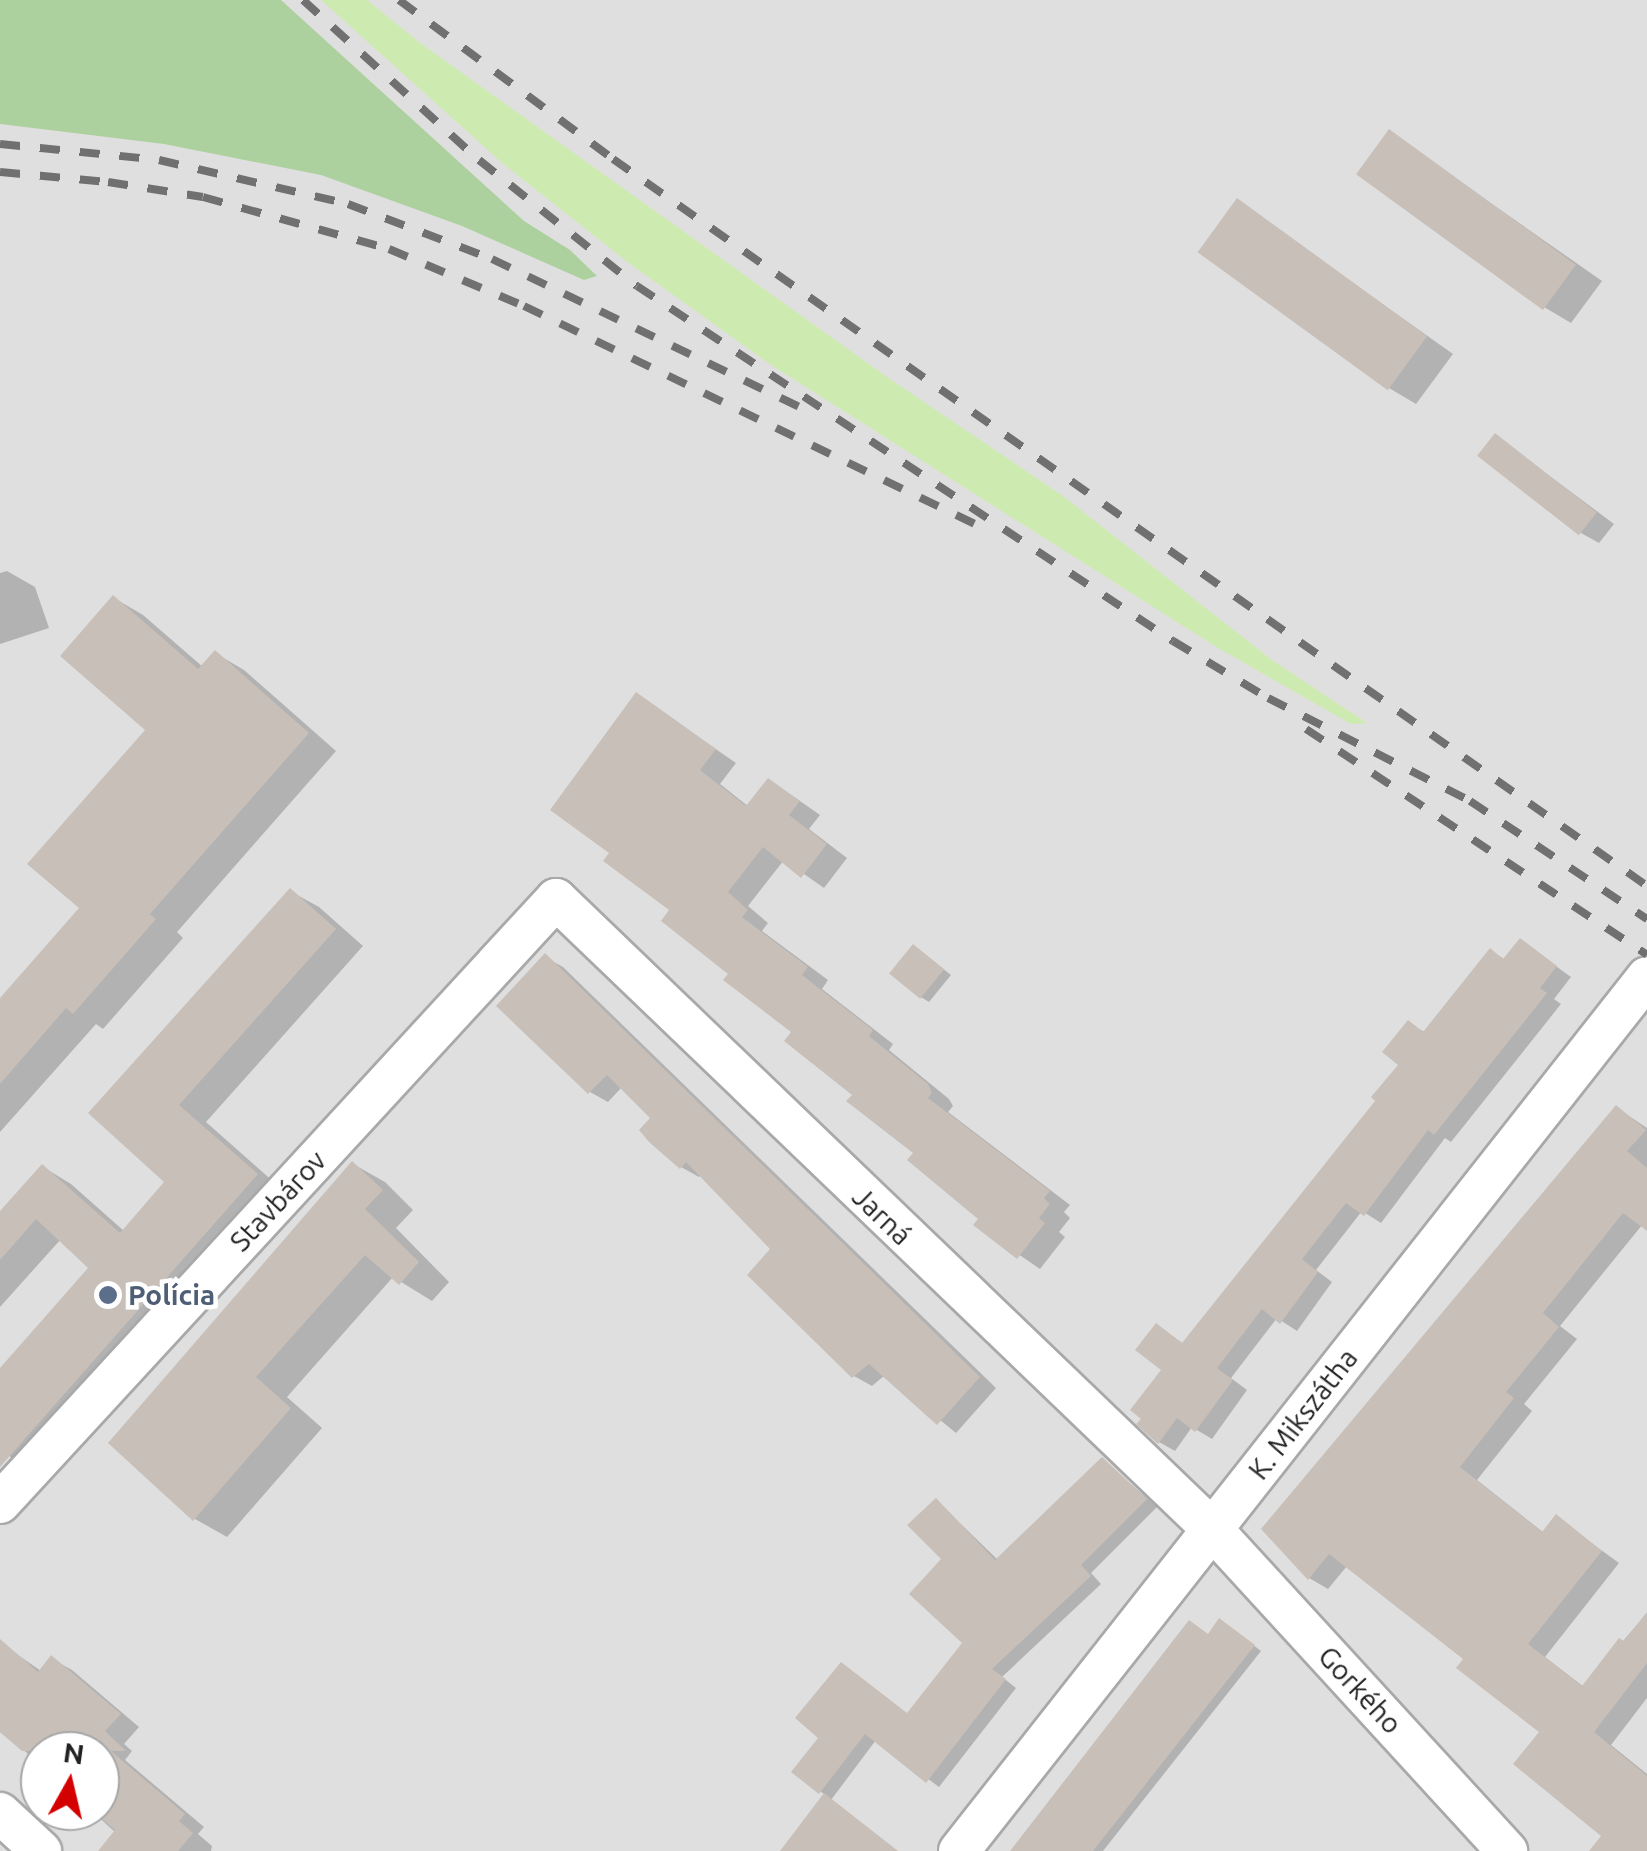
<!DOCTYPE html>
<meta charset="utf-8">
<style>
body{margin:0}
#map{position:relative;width:1647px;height:1851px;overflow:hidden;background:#f2efe9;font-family:Ubuntu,sans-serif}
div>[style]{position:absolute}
.residential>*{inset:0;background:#e0dfdf}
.grass>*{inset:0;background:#cdebb0}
.forest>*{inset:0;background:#add19e}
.shadow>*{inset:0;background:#0003}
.building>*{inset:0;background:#c7bfb8;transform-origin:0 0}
.roads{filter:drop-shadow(2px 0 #a9a9a9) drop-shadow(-2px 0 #a9a9a9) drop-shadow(0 2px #a9a9a9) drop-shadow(0 -2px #a9a9a9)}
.street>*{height:40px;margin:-20px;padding:0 20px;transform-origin:20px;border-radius:20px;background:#fff}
.rail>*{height:8px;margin-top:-4px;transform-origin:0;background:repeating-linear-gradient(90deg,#707070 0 20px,transparent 0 40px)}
.dots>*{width:28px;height:28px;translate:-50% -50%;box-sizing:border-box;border:5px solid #fff;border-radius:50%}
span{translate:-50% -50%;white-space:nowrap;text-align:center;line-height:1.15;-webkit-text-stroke:9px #fff;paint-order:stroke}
.street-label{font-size:28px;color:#222}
.service-label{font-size:28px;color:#4e5e75;font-weight:700}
.left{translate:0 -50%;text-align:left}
.north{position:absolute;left:20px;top:1731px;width:100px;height:100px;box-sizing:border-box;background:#fff;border:2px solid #a7a7a7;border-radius:50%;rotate:8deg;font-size:28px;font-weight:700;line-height:40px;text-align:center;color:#222}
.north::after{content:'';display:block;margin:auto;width:35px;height:45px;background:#d40000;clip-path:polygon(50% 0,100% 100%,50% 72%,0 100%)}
</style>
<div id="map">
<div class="residential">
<div style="clip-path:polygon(evenodd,0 0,1647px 0,1647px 1851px,0 1851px,0 0,40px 1751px,100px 1751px,100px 1811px,40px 1811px,40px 1751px)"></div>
</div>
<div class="grass">
<div style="clip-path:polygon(321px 0,367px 0,419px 42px,887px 377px,1063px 496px,1272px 660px,1367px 723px,1351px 724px,1218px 648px,771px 365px,626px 261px,501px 162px)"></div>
</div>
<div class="forest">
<div style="clip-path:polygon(0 0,281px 0,524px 221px,570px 250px,597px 276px,584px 280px,462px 226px,321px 175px,164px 144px,0 124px)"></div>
</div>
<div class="shadow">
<div style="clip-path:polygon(1389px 132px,1602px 281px,1571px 323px,1544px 307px)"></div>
<div style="clip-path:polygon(1237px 201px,1453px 354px,1416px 404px,1389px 388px)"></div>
<div style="clip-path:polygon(1496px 436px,1614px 524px,1599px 543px,1581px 533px)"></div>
<div style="clip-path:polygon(7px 571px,35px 587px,49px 628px,0 644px,0 573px)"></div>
<div style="clip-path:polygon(114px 598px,143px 615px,203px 667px,215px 653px,244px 670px,336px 751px,177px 932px,183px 938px,103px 1029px,96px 1024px,0 1132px,0 1002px,82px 908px,148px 730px)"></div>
<div style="clip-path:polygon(637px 695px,736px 763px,720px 784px,749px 807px,790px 794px,820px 815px,809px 829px,847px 858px,824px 888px,784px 860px,748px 906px,768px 923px,762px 931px,828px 980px,822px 989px,893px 1044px,889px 1050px,949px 1099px,953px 1106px,948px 1112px,1070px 1205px,1064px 1212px,1070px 1218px,1059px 1232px,1065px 1237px,1040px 1269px,976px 1225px,981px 1218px,613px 853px)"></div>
<div style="clip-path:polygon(290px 891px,319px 907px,363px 946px,206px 1122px,285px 1192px,36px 1474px,0 1450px,0 1372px,92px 1268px,61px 1239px,0 1307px,0 1216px,43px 1167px,71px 1184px,124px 1231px,168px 1181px,92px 1112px)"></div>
<div style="clip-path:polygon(1521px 941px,1571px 977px,1554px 999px,1561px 1004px,1451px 1142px,1445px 1138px,1381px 1223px,1362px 1211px,1316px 1270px,1332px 1282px,1297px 1331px,1277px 1318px,1231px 1378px,1247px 1390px,1212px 1439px,1192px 1427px,1175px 1451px,1159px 1442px,1164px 1369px,1156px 1326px,1184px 1344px,1379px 1101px,1401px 1065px,1409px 1023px,1426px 1033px,1490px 951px,1506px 960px)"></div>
<div style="clip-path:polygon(922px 952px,951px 975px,929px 1002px,921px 997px)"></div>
<div style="clip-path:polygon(545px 957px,563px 967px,996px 1388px,956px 1433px,885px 1375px,872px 1386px,854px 1376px,773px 1249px,702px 1174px,699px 1177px,681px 1167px,654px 1118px,622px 1087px,608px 1102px,590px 1092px)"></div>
<div style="clip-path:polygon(1617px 1108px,1647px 1128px,1647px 1219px,1560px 1326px,1577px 1339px,1524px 1404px,1532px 1411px,1477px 1480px,1544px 1533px,1557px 1518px,1619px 1563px,1545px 1657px,1584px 1687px,1647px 1613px,1647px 1698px,1611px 1745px,1647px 1774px,1647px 1851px,1612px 1851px,1543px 1732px,1466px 1659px,1347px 1566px,1328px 1589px,1309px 1578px)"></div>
<div style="clip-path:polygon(353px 1164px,385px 1182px,413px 1210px,396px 1228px,449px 1282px,432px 1301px,393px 1277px,287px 1397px,322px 1428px,227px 1537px,195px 1519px,112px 1443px)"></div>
<div style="clip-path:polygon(1103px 1460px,1157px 1507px,1091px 1573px,1101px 1584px,1002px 1677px,1016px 1688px,939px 1787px,876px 1740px,831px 1800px,897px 1851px,784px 1851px,826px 1795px,821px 1792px,822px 1737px,909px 1715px,965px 1642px,944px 1559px,937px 1501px,998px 1560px)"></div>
<div style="clip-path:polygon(1228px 1626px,1261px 1651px,1103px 1851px,1011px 1851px,1119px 1719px)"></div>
<div style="clip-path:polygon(8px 1648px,41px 1671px,52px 1659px,72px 1670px,139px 1727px,124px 1744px,132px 1751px,125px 1760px,204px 1827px,198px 1834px,212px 1846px,211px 1851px,108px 1851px,116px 1833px,92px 1811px,100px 1811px,100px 1751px,40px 1751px,40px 1763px,0 1732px,0 1658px)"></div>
</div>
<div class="building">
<div style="left:1389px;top:129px;width:231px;height:56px;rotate:36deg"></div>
<div style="left:1237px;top:198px;width:235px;height:67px;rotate:36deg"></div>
<div style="left:1495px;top:433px;width:129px;height:29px;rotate:38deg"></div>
<div style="clip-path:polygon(113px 595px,198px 669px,215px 650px,309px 733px,150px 914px,156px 919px,73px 1014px,66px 1008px,0 1084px,0 998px,79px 908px,27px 864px,145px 730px,60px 656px)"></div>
<div style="clip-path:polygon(636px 692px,716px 749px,700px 770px,746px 806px,768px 778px,800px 801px,789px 815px,827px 844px,801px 878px,763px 847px,728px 892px,748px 910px,742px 917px,808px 967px,802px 975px,873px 1030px,869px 1036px,928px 1084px,932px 1093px,928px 1098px,1050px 1191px,1044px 1198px,1050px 1204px,1039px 1218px,1045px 1223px,1017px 1259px,973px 1225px,978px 1219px,907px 1160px,913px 1153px,846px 1101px,852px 1095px,784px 1041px,791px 1032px,723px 980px,728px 974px,661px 921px,669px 910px,603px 861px,609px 853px,550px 810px)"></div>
<div style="clip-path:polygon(290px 888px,336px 929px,179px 1105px,258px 1174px,0 1467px,0 1368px,88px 1268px,36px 1219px,0 1260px,0 1211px,42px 1164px,120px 1233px,164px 1182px,88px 1113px)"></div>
<div style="clip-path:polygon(1520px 938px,1557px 966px,1540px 988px,1547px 993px,1434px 1135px,1428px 1130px,1364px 1216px,1346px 1203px,1302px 1259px,1318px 1272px,1280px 1324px,1262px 1309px,1217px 1368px,1233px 1380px,1195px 1432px,1177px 1418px,1158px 1444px,1136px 1424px,1141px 1419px,1130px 1410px,1161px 1370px,1135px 1350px,1156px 1323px,1182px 1343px,1375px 1101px,1371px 1097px,1398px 1065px,1382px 1052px,1408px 1020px,1423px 1032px,1490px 948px,1503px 959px)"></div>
<div style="left:913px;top:944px;width:40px;height:38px;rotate:39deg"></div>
<div style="clip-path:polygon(545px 953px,980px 1377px,937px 1425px,869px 1364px,852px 1378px,747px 1275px,770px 1249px,686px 1162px,680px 1169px,649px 1142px,639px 1130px,650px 1118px,607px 1075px,588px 1094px,496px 1006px)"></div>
<div style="clip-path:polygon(1616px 1105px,1646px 1130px,1627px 1151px,1647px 1168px,1647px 1231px,1623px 1213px,1543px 1313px,1559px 1327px,1506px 1392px,1514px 1398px,1460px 1467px,1542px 1532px,1556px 1514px,1602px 1551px,1528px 1644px,1582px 1686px,1619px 1638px,1624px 1641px,1647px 1612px,1647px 1663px,1594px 1732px,1647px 1776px,1647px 1851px,1589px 1851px,1601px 1836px,1513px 1764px,1539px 1732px,1456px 1668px,1463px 1659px,1329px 1554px,1308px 1580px,1261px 1529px)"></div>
<div style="clip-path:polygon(352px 1161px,383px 1190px,365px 1209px,419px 1262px,399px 1285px,365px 1255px,256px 1377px,291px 1408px,193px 1521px,108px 1443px)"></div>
<div style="clip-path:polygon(1102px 1457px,1147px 1499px,1081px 1565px,1091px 1576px,992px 1669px,1006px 1679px,926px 1783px,865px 1734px,819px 1794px,791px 1772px,818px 1738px,795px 1718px,841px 1662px,907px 1713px,962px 1643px,909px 1594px,941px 1559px,907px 1525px,936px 1498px,995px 1560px)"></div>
<div style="clip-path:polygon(1219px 1618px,1255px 1645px,1093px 1851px,1010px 1851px,1189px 1620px,1208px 1634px)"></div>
<div style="clip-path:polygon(0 1639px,38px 1672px,51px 1655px,121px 1714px,105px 1731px,126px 1751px,111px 1751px,185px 1814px,179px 1821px,193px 1833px,178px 1851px,98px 1851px,115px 1830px,100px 1817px,100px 1751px,22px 1751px,0 1732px)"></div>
<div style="clip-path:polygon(824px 1793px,898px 1851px,780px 1851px)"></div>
</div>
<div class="roads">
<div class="street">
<div style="left:0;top:1503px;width:821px;rotate:-47.37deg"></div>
<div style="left:556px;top:899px;width:910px;rotate:43.84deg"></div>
<div style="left:1212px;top:1529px;width:437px;rotate:47.5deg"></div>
<div style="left:0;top:1813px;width:56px;rotate:42.8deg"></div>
<div style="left:959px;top:1851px;width:1112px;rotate:-51.79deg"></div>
</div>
</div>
<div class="rail">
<div style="left:303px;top:0;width:238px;rotate:42.3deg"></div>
<div style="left:479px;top:160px;width:202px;rotate:38.6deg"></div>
<div style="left:637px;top:286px;width:643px;rotate:33.52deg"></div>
<div style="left:1173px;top:641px;width:111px;rotate:31deg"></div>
<div style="left:1268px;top:698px;width:227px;rotate:27deg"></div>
<div style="left:1470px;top:801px;width:213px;rotate:33.7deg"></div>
<div style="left:399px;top:0;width:267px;rotate:36.6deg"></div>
<div style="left:613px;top:159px;width:1264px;rotate:35.11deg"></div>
<div style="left:0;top:144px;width:160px;rotate:5.7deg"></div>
<div style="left:159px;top:160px;width:194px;rotate:13.1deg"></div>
<div style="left:348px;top:204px;width:154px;rotate:20.9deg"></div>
<div style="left:492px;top:259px;width:341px;rotate:25.7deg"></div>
<div style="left:0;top:172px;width:108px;rotate:5.3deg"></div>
<div style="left:108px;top:182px;width:96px;rotate:9deg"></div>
<div style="left:203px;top:197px;width:193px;rotate:15.6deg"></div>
<div style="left:389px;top:249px;width:147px;rotate:22.9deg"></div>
<div style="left:524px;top:306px;width:508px;rotate:25.81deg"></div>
<div style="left:1306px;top:729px;width:409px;rotate:33.5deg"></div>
</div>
<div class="dots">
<div style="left:108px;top:1295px;background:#5c6f8a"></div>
</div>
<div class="street-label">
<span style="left:278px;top:1201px;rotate:-47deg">Stavbárov</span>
<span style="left:882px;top:1216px;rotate:44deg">Jarná</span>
<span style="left:1303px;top:1414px;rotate:-52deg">K. Mikszátha</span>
<span style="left:1360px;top:1690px;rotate:47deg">Gorkého</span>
</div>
<div class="service-label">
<span class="left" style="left:128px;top:1295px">Polícia</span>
</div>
<div class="north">N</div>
</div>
